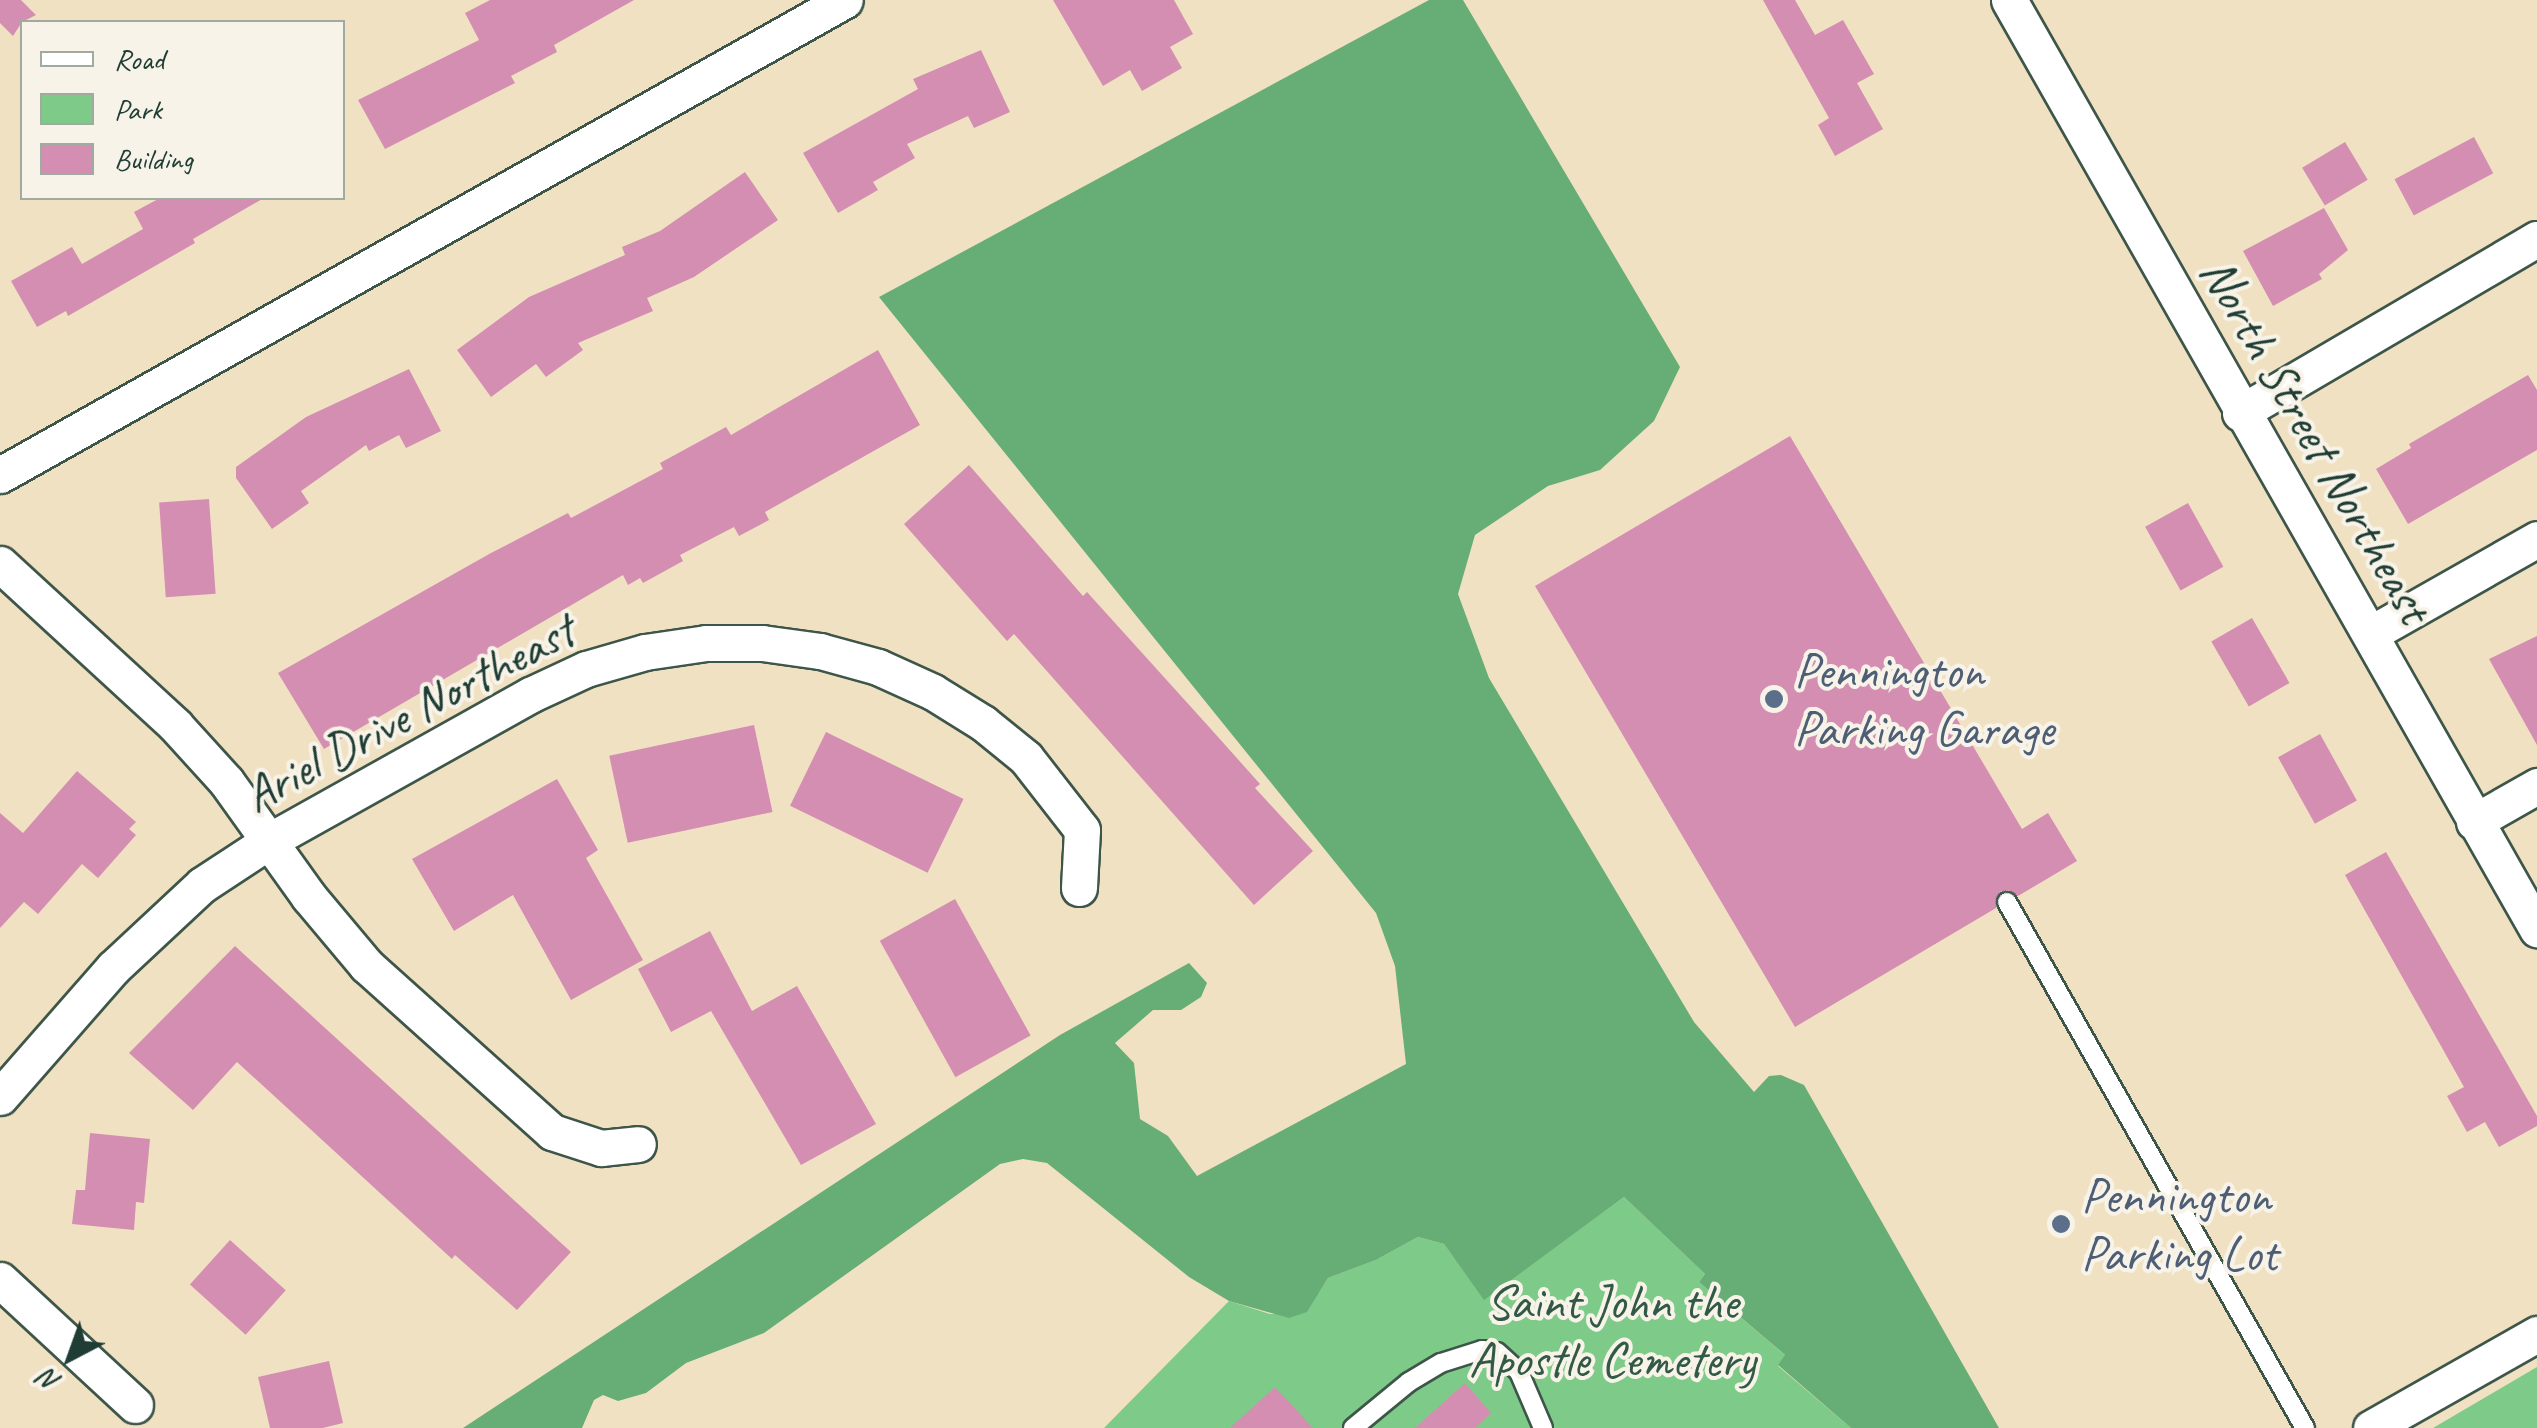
<!DOCTYPE html>
<style>
body{margin:0}
#map{position:relative;width:2537px;height:1428px;overflow:hidden;background:#f1e1c3;font-family:Caveat,sans-serif}
div>[style]{position:absolute}
.green>*{inset:0;background:#7eca89}
.forest>*{inset:0;background:#66ae75}
.building>*{inset:0;background:#d48eb2;transform-origin:0 0}
.roads{filter:drop-shadow(2px 0 #3e5649) drop-shadow(-2px 0 #3e5649) drop-shadow(0 2px #3e5649) drop-shadow(0 -2px #3e5649)}
.lane>*{height:18px;margin:-9px;padding:0 9px;transform-origin:9px;border-radius:9px;background:#fff}
.street>*{height:35px;margin:-17.5px;padding:0 17.5px;transform-origin:17.5px;border-radius:17.5px;background:#fff}
.dots>*{width:28px;height:28px;translate:-50% -50%;box-sizing:border-box;border:5px solid #f7f3e8;border-radius:50%}
span{translate:-50% -50%;white-space:nowrap;text-align:center;line-height:1.15;-webkit-text-stroke:8px #f7f3e8;paint-order:stroke}
.street-label{font-size:50px;color:#1f3d34}
.service-label{font-size:50px;color:#4e5e75}
.left{translate:0 -50%;text-align:left}
.park-label{font-size:50px;color:#325945}
.legend{position:absolute;left:20px;top:20px;width:325px;height:180px;box-sizing:border-box;background:#f7f3e8;border:2px solid #a1aaa0;margin:0;padding:12px 18px;list-style:none;font-size:30px;color:#1f3d34}
.legend li{display:flex;align-items:center;gap:20px;height:50px}
.legend b{width:50px;border:2px solid #a1aaa0}
.north{position:absolute;left:20px;top:1308px;width:100px;height:100px;-webkit-text-stroke:8px #f7f3e8;paint-order:stroke;rotate:221deg;font-size:28px;font-weight:700;line-height:40px;text-align:center;color:#1f3d34}
.north::after{content:'';display:block;margin:auto;width:35px;height:45px;background:#1f3d34;clip-path:polygon(50% 0,100% 100%,50% 72%,0 100%)}
</style>
<div id="map">
<div class="green">
<div style="clip-path:polygon(1624px 1197px,1705px 1274px,1699px 1282px,1786px 1356px,1778px 1366px,1851px 1428px,1104px 1428px,1229px 1301px,1270px 1314px,1307px 1311px,1328px 1278px,1376px 1260px,1418px 1237px,1444px 1244px,1484px 1299px)"></div>
<div style="clip-path:polygon(2537px 1367px,2537px 1428px,2433px 1428px)"></div>
</div>
<div class="forest">
<div style="clip-path:polygon(1429px 0,1463px 0,1680px 367px,1654px 421px,1600px 470px,1548px 486px,1475px 535px,1458px 594px,1489px 678px,1694px 1022px,1754px 1092px,1769px 1076px,1781px 1075px,1804px 1085px,1999px 1428px,1851px 1428px,1778px 1365px,1785px 1355px,1699px 1282px,1705px 1274px,1624px 1197px,1484px 1300px,1444px 1244px,1418px 1237px,1376px 1260px,1328px 1278px,1307px 1312px,1289px 1318px,1229px 1301px,1189px 1277px,1047px 1163px,1023px 1159px,1000px 1164px,764px 1333px,686px 1363px,646px 1393px,618px 1401px,603px 1395px,594px 1400px,582px 1428px,463px 1428px,1060px 1035px,1189px 963px,1207px 983px,1201px 997px,1181px 1010px,1153px 1010px,1115px 1043px,1134px 1063px,1140px 1119px,1168px 1136px,1197px 1176px,1406px 1064px,1395px 966px,1376px 913px,879px 297px)"></div>
</div>
<div class="building">
<div style="clip-path:polygon(0 0,21px 0,36px 15px,22px 22px,13px 36px,0 23px)"></div>
<div style="clip-path:polygon(490px 0,634px 0,554px 45px,557px 52px,511px 76px,515px 83px,385px 149px,358px 100px,479px 40px,465px 13px)"></div>
<div style="clip-path:polygon(1053px 0,1174px 0,1193px 34px,1170px 47px,1182px 68px,1142px 91px,1130px 70px,1103px 86px)"></div>
<div style="clip-path:polygon(1763px 0,1795px 0,1815px 35px,1843px 20px,1874px 74px,1857px 83px,1883px 129px,1835px 156px,1818px 125px,1829px 118px)"></div>
<div style="clip-path:polygon(981px 50px,1010px 112px,974px 128px,968px 116px,907px 144px,915px 158px,873px 182px,878px 190px,838px 213px,803px 153px,918px 89px,913px 79px)"></div>
<div style="left:2474px;top:137px;width:41px;height:90px;rotate:62deg"></div>
<div style="left:2345px;top:142px;width:44px;height:50px;rotate:59deg"></div>
<div style="clip-path:polygon(745px 172px,778px 220px,694px 277px,647px 298px,653px 311px,578px 343px,583px 350px,546px 377px,536px 364px,491px 397px,457px 350px,529px 297px,625px 255px,622px 247px,660px 231px)"></div>
<div style="clip-path:polygon(160px 198px,264px 198px,193px 239px,195px 243px,68px 316px,66px 311px,37px 327px,11px 281px,72px 247px,82px 264px,143px 229px,134px 212px)"></div>
<div style="clip-path:polygon(2324px 208px,2348px 250px,2319px 274px,2322px 279px,2273px 306px,2243px 251px)"></div>
<div style="clip-path:polygon(878px 350px,920px 425px,765px 512px,769px 520px,739px 536px,734px 527px,680px 555px,683px 561px,643px 583px,640px 578px,628px 585px,623px 575px,324px 749px,278px 673px,491px 553px,568px 513px,571px 518px,663px 469px,660px 463px,726px 427px,731px 435px)"></div>
<div style="clip-path:polygon(409px 369px,441px 431px,406px 448px,399px 435px,369px 451px,366px 445px,301px 491px,309px 503px,272px 529px,236px 478px,236px 467px,306px 417px)"></div>
<div style="clip-path:polygon(2528px 375px,2537px 390px,2537px 450px,2408px 524px,2376px 469px,2411px 448px,2409px 444px)"></div>
<div style="clip-path:polygon(1790px 436px,2022px 829px,2048px 813px,2077px 861px,2018px 896px,2008px 890px,2000px 892px,1996px 908px,1795px 1027px,1535px 586px)"></div>
<div style="clip-path:polygon(969px 465px,1083px 596px,1087px 592px,1210px 728px,1260px 784px,1255px 788px,1313px 851px,1254px 905px,1014px 634px,1007px 641px,904px 524px)"></div>
<div style="left:209px;top:499px;width:95px;height:50px;rotate:86deg"></div>
<div style="left:2188px;top:503px;width:73px;height:49px;rotate:61deg"></div>
<div style="left:2252px;top:618px;width:75px;height:47px;rotate:60deg"></div>
<div style="clip-path:polygon(2537px 636px,2537px 745px,2489px 659px)"></div>
<div style="left:754px;top:725px;width:89px;height:148px;rotate:78deg"></div>
<div style="left:826px;top:732px;width:153px;height:82px;rotate:26deg"></div>
<div style="left:2320px;top:734px;width:76px;height:48px;rotate:61deg"></div>
<div style="clip-path:polygon(77px 771px,136px 822px,129px 829px,136px 835px,98px 878px,82px 864px,38px 914px,24px 902px,0 928px,0 813px,23px 833px)"></div>
<div style="clip-path:polygon(557px 779px,598px 850px,586px 858px,643px 960px,571px 1000px,513px 895px,454px 931px,412px 859px)"></div>
<div style="clip-path:polygon(2386px 852px,2537px 1116px,2537px 1126px,2499px 1147px,2485px 1122px,2467px 1132px,2447px 1096px,2464px 1087px,2345px 875px)"></div>
<div style="left:955px;top:899px;width:156px;height:86px;rotate:61deg"></div>
<div style="clip-path:polygon(710px 931px,752px 1011px,797px 986px,876px 1124px,801px 1165px,711px 1011px,671px 1032px,638px 969px)"></div>
<div style="clip-path:polygon(235px 946px,571px 1252px,517px 1310px,455px 1255px,452px 1259px,237px 1062px,193px 1110px,129px 1053px)"></div>
<div style="clip-path:polygon(90px 1133px,150px 1139px,144px 1203px,136px 1202px,134px 1230px,72px 1224px,76px 1190px,85px 1190px)"></div>
<div style="left:230px;top:1240px;width:75px;height:60px;rotate:42deg"></div>
<div style="clip-path:polygon(329px 1361px,343px 1423px,323px 1428px,270px 1428px,258px 1377px)"></div>
<div style="clip-path:polygon(1465px 1383px,1491px 1413px,1475px 1428px,1415px 1428px)"></div>
<div style="clip-path:polygon(1275px 1387px,1313px 1428px,1230px 1428px)"></div>
</div>
<div class="roads">
<div class="lane">
<div style="left:2007px;top:902px;width:605px;rotate:60.47deg"></div>
<div style="left:1353px;top:1428px;width:72px;rotate:-39.4deg"></div>
<div style="left:1409px;top:1382px;width:37px;rotate:-31deg"></div>
<div style="left:1441px;top:1363px;width:43px;rotate:-17.6deg"></div>
<div style="left:1482px;top:1350px;width:15px;rotate:8deg"></div>
<div style="left:1497px;top:1352px;width:30px;rotate:42deg"></div>
<div style="left:1519px;top:1372px;width:61px;rotate:66.8deg"></div>
</div>
<div class="street">
<div style="left:2009px;top:0;width:1069px;rotate:60.39deg"></div>
<div style="left:2240px;top:413px;width:344px;rotate:-30.4deg"></div>
<div style="left:0;top:475px;width:969px;rotate:-29.34deg"></div>
<div style="left:0;top:564px;width:238px;rotate:42.6deg"></div>
<div style="left:175px;top:725px;width:76px;rotate:47.7deg"></div>
<div style="left:226px;top:781px;width:143px;rotate:54.4deg"></div>
<div style="left:309px;top:897px;width:89px;rotate:50deg"></div>
<div style="left:366px;top:965px;width:250px;rotate:41.9deg"></div>
<div style="left:552px;top:1132px;width:52px;rotate:18.1deg"></div>
<div style="left:601px;top:1148px;width:37px;rotate:-6deg"></div>
<div style="left:2370px;top:634px;width:192px;rotate:-29.6deg"></div>
<div style="left:2474px;top:822px;width:73px;rotate:-29.7deg"></div>
<div style="left:0;top:1097px;width:171px;rotate:-48.8deg"></div>
<div style="left:113px;top:968px;width:122px;rotate:-43deg"></div>
<div style="left:202px;top:885px;width:80px;rotate:-33.3deg"></div>
<div style="left:269px;top:841px;width:299px;rotate:-29.2deg"></div>
<div style="left:530px;top:695px;width:62px;rotate:-24.9deg"></div>
<div style="left:586px;top:669px;width:61px;rotate:-16.1deg"></div>
<div style="left:645px;top:652px;width:62px;rotate:-8.4deg"></div>
<div style="left:706px;top:643px;width:56px"></div>
<div style="left:762px;top:643px;width:59px;rotate:7.9deg"></div>
<div style="left:820px;top:651px;width:60px;rotate:15.4deg"></div>
<div style="left:878px;top:667px;width:60px;rotate:24.4deg"></div>
<div style="left:933px;top:692px;width:59px;rotate:31.8deg"></div>
<div style="left:983px;top:723px;width:55px;rotate:39.1deg"></div>
<div style="left:1026px;top:758px;width:91px;rotate:52.1deg"></div>
<div style="left:1082px;top:830px;width:58px;rotate:93deg"></div>
<div style="left:0;top:1280px;width:184px;rotate:42.8deg"></div>
<div style="left:2371px;top:1428px;width:191px;rotate:-29.5deg"></div>
</div>
</div>
<div class="dots">
<div style="left:1774px;top:699px;background:#5c6f8a"></div>
<div style="left:2061px;top:1224px;background:#5c6f8a"></div>
</div>
<div class="street-label">
<span style="left:2316px;top:440px;rotate:60deg">North Street Northeast</span>
<span style="left:409px;top:713px;rotate:-28deg">Ariel Drive Northeast</span>
</div>
<div class="service-label">
<span class="left" style="left:1794px;top:699px">Pennington<br>Parking Garage</span>
<span class="left" style="left:2081px;top:1224px">Pennington<br>Parking Lot</span>
</div>
<div class="park-label">
<span style="left:1612px;top:1330px">Saint John the<br>Apostle Cemetery</span>
</div>
<ul class="legend">
<li><b style="height:12px;background:#fff"></b>Road</li>
<li><b style="height:28px;background:#7eca89"></b>Park</li>
<li><b style="height:28px;background:#d48eb2"></b>Building</li>
</ul>
<div class="north">N</div>
</div>
